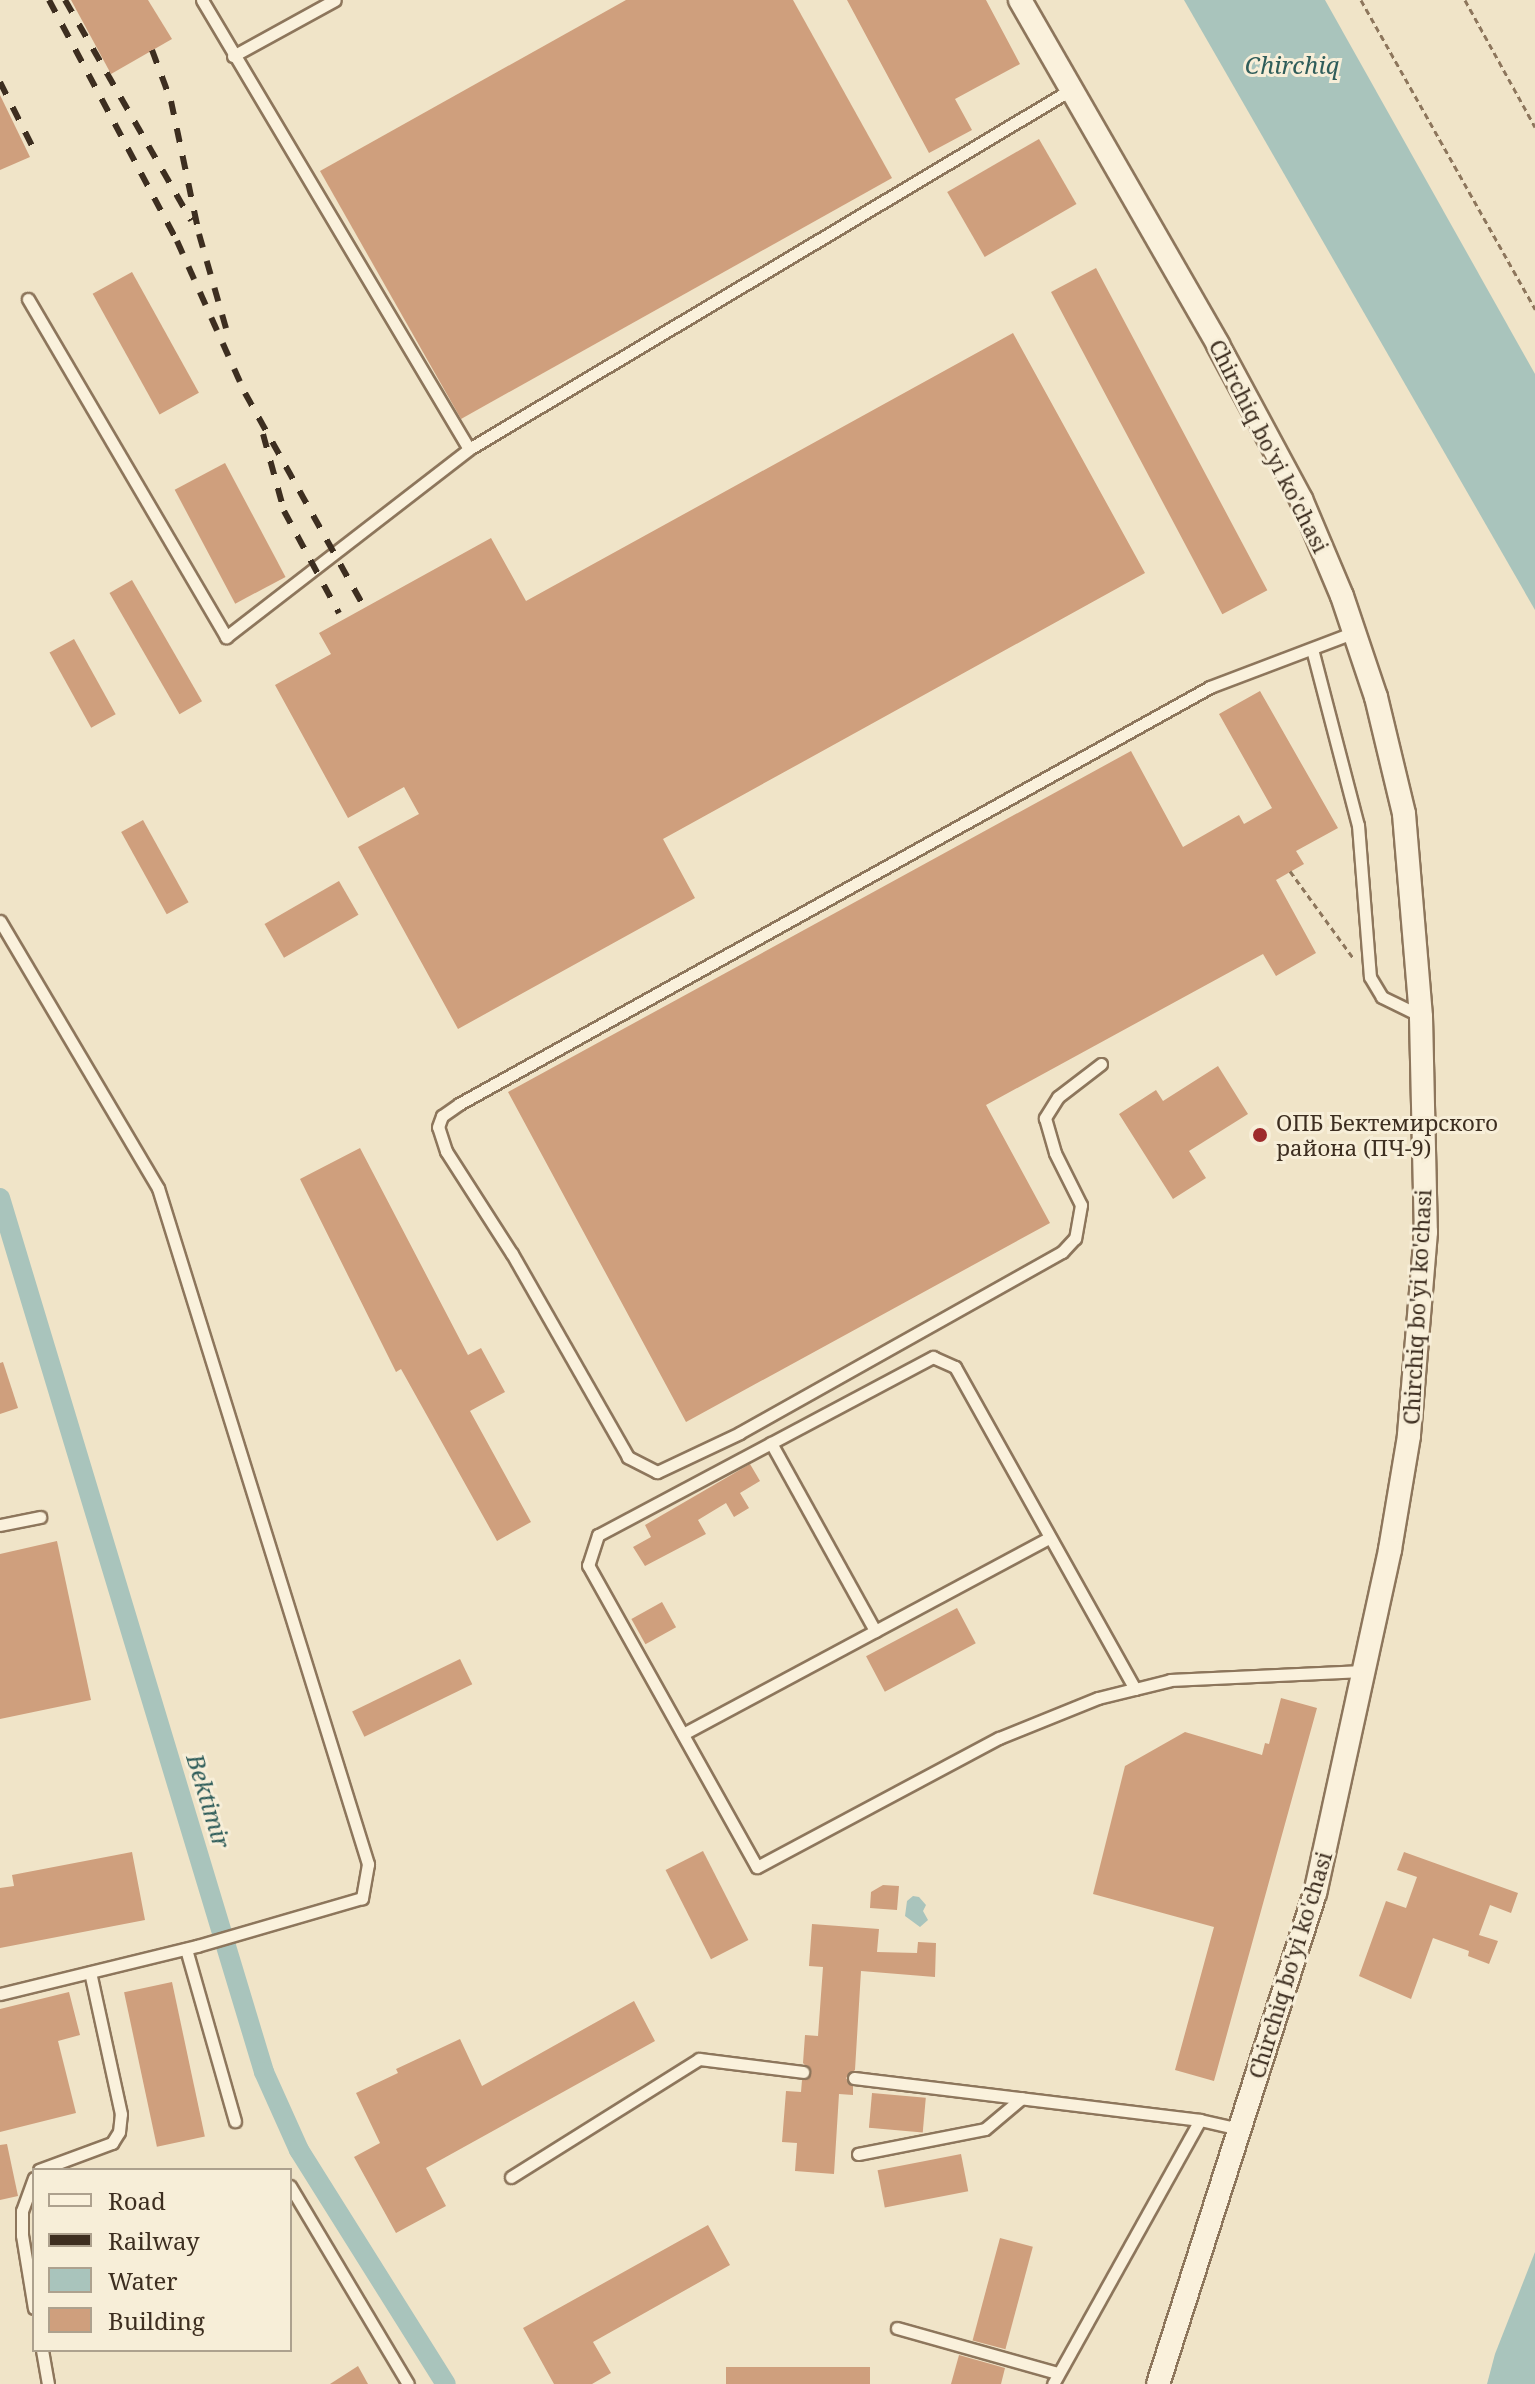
<!DOCTYPE html>
<meta charset="utf-8">
<style>
body{margin:0}
#map{position:relative;width:1535px;height:2384px;overflow:hidden;background:#f0e4c8;font-family:"Noto Serif",serif}
div>[style]{position:absolute}
.water>*{inset:0;background:#a9c4bc}
.canal>*{height:20px;margin:-10px;padding:0 10px;transform-origin:10px;border-radius:10px;background:#a9c4bc}
.building>*{inset:0;background:#cf9f7d;transform-origin:0 0}
.path>*{height:3px;margin-top:-1.5px;transform-origin:0;background:repeating-linear-gradient(90deg,#8d765c 0 6px,transparent 0 10px)}
.roads{filter:drop-shadow(2px 0 #8d765c) drop-shadow(-2px 0 #8d765c) drop-shadow(0 2px #8d765c) drop-shadow(0 -2px #8d765c)}
.lane>*{height:11px;margin:-5.5px;padding:0 5.5px;transform-origin:5.5px;border-radius:5.5px;background:#faf1dc}
.street>*{height:22px;margin:-11px;padding:0 11px;transform-origin:11px;border-radius:11px;background:#faf1dc}
.rail>*{height:6px;margin-top:-3px;transform-origin:0;background:repeating-linear-gradient(90deg,#3d2e20 0 14px,transparent 0 28px)}
.dots>*{width:22px;height:22px;translate:-50% -50%;box-sizing:border-box;border:4px solid #f7eed8;border-radius:50%}
span{translate:-50% -50%;white-space:nowrap;text-align:center;line-height:1.15;-webkit-text-stroke:6px #f7eed8;paint-order:stroke}
.street-label{font-size:22px;color:#3d2e20}
.poi-label{font-size:22px;color:#3d2e20}
.left{translate:0 -50%;text-align:left}
.water-label{font-size:24px;color:#2f5d5a;font-style:italic}
.legend{position:absolute;left:32px;top:2168px;width:260px;height:184px;box-sizing:border-box;background:#f7eed8;border:2px solid #ada18e;margin:0;padding:10px 14px;list-style:none;font-size:24px;color:#3d2e20}
.legend li{display:flex;align-items:center;gap:16px;height:40px}
.legend b{width:40px;border:2px solid #ada18e}
</style>
<div id="map">
<div class="water">
<div style="clip-path:polygon(1184px 0,1325px 0,1535px 374px,1535px 610px)"></div>
<div style="clip-path:polygon(913px 1896px,919px 1897px,926px 1905px,923px 1911px,928px 1920px,920px 1927px,905px 1916px,907px 1901px)"></div>
<div style="clip-path:polygon(1535px 2252px,1535px 2384px,1487px 2384px,1495px 2354px)"></div>
</div>
<div class="canal">
<div style="left:0;top:1198px;width:913px;rotate:73.19deg"></div>
<div style="left:264px;top:2072px;width:85px;rotate:65.8deg"></div>
<div style="left:299px;top:2150px;width:276px;rotate:57.9deg"></div>
</div>
<div class="building">
<div style="clip-path:polygon(71px 0,148px 0,172px 39px,111px 74px)"></div>
<div style="clip-path:polygon(626px 0,793px 0,892px 178px,461px 419px,320px 171px)"></div>
<div style="clip-path:polygon(847px 0,986px 0,1020px 64px,955px 99px,972px 130px,929px 153px)"></div>
<div style="clip-path:polygon(0 95px,30px 157px,0 170px)"></div>
<div style="left:1039px;top:139px;width:75px;height:106px;rotate:60deg"></div>
<div style="left:1096px;top:268px;width:365px;height:51px;rotate:62deg"></div>
<div style="left:132px;top:272px;width:138px;height:45px;rotate:61deg"></div>
<div style="clip-path:polygon(1013px 333px,1145px 573px,663px 839px,695px 898px,458px 1029px,358px 847px,419px 814px,404px 787px,348px 818px,275px 685px,331px 654px,319px 633px,491px 538px,526px 601px)"></div>
<div style="left:225px;top:463px;width:129px;height:57px;rotate:62deg"></div>
<div style="left:132px;top:580px;width:140px;height:26px;rotate:60deg"></div>
<div style="left:74px;top:639px;width:86px;height:28px;rotate:61deg"></div>
<div style="clip-path:polygon(1260px 691px,1338px 828px,1296px 851px,1304px 864px,1276px 880px,1316px 953px,1276px 976px,1263px 954px,986px 1105px,1050px 1223px,686px 1422px,508px 1092px,1131px 751px,1183px 847px,1239px 815px,1244px 824px,1272px 808px,1219px 714px)"></div>
<div style="left:143px;top:820px;width:94px;height:25px;rotate:61deg"></div>
<div style="left:339px;top:881px;width:39px;height:86px;rotate:60deg"></div>
<div style="clip-path:polygon(1218px 1066px,1248px 1114px,1189px 1151px,1206px 1178px,1173px 1199px,1119px 1114px,1156px 1090px,1163px 1101px)"></div>
<div style="clip-path:polygon(360px 1148px,468px 1355px,481px 1348px,505px 1392px,470px 1411px,531px 1522px,497px 1541px,401px 1369px,396px 1372px,300px 1179px)"></div>
<div style="clip-path:polygon(3px 1362px,18px 1408px,0 1414px,0 1363px)"></div>
<div style="clip-path:polygon(750px 1464px,760px 1481px,740px 1493px,749px 1508px,734px 1517px,726px 1503px,698px 1520px,706px 1534px,645px 1566px,633px 1547px,651px 1537px,645px 1525px)"></div>
<div style="clip-path:polygon(57px 1541px,91px 1700px,0 1719px,0 1554px)"></div>
<div style="left:662px;top:1602px;width:29px;height:35px;rotate:61deg"></div>
<div style="left:957px;top:1608px;width:40px;height:103px;rotate:62deg"></div>
<div style="left:460px;top:1659px;width:28px;height:120px;rotate:64deg"></div>
<div style="clip-path:polygon(1281px 1698px,1317px 1708px,1214px 2081px,1175px 2070px,1214px 1927px,1093px 1894px,1125px 1766px,1185px 1732px,1262px 1755px,1265px 1743px,1269px 1744px)"></div>
<div style="left:703px;top:1851px;width:100px;height:42px;rotate:63deg"></div>
<div style="clip-path:polygon(132px 1852px,145px 1920px,0 1948px,0 1888px,14px 1886px,12px 1875px)"></div>
<div style="clip-path:polygon(1404px 1852px,1518px 1893px,1511px 1913px,1490px 1905px,1479px 1935px,1498px 1941px,1489px 1964px,1468px 1956px,1469px 1951px,1433px 1938px,1411px 1999px,1359px 1976px,1386px 1901px,1406px 1908px,1417px 1877px,1397px 1870px)"></div>
<div style="clip-path:polygon(883px 1885px,899px 1886px,897px 1910px,870px 1908px,871px 1892px)"></div>
<div style="clip-path:polygon(812px 1924px,879px 1929px,877px 1952px,917px 1953px,918px 1942px,936px 1943px,935px 1977px,861px 1971px,855px 2070px,846px 2078px,853px 2086px,853px 2095px,839px 2094px,834px 2174px,795px 2171px,797px 2143px,782px 2142px,786px 2091px,801px 2092px,802px 2080px,811px 2072px,803px 2063px,805px 2035px,818px 2036px,823px 1967px,809px 1966px)"></div>
<div style="left:172px;top:1982px;width:158px;height:49px;rotate:78deg"></div>
<div style="clip-path:polygon(69px 1992px,80px 2035px,58px 2041px,76px 2113px,0 2132px,0 2009px)"></div>
<div style="clip-path:polygon(634px 2001px,655px 2041px,426px 2168px,446px 2206px,396px 2233px,354px 2157px,380px 2143px,356px 2093px,398px 2073px,396px 2069px,460px 2039px,482px 2086px)"></div>
<div style="left:872px;top:2093px;width:54px;height:35px;rotate:5deg"></div>
<div style="clip-path:polygon(7px 2144px,18px 2196px,0 2200px,0 2145px)"></div>
<div style="left:961px;top:2154px;width:38px;height:85px;rotate:79deg"></div>
<div style="clip-path:polygon(708px 2225px,730px 2265px,593px 2342px,611px 2373px,592px 2384px,554px 2384px,523px 2328px)"></div>
<div style="left:1000px;top:2238px;width:34px;height:106px;rotate:15deg"></div>
<div style="clip-path:polygon(959px 2355px,1005px 2368px,1001px 2384px,951px 2384px)"></div>
<div style="clip-path:polygon(358px 2366px,368px 2384px,330px 2384px)"></div>
<div style="left:870px;top:2367px;width:17px;height:144px;rotate:90deg"></div>
</div>
<div class="path">
<div style="left:1361px;top:0;width:355px;rotate:60.6deg"></div>
<div style="left:1465px;top:0;width:145px;rotate:61.1deg"></div>
<div style="left:1290px;top:871px;width:109px;rotate:54deg"></div>
</div>
<div class="roads">
<div class="lane">
<div style="left:202px;top:0;width:522px;rotate:59.26deg"></div>
<div style="left:233px;top:56px;width:116px;rotate:-28.8deg"></div>
<div style="left:28px;top:299px;width:392px;rotate:59.6deg"></div>
<div style="left:226px;top:637px;width:307px;rotate:-37.7deg"></div>
<div style="left:469px;top:449px;width:702px;rotate:-30.84deg"></div>
<div style="left:1312px;top:649px;width:182px;rotate:75.4deg"></div>
<div style="left:1358px;top:825px;width:152px;rotate:85.5deg"></div>
<div style="left:1370px;top:977px;width:23px;rotate:59deg"></div>
<div style="left:1382px;top:997px;width:43px;rotate:26deg"></div>
<div style="left:0;top:921px;width:310px;rotate:59.4deg"></div>
<div style="left:158px;top:1188px;width:708px;rotate:72.74deg"></div>
<div style="left:368px;top:1864px;width:35px;rotate:100deg"></div>
<div style="left:362px;top:1898px;width:172px;rotate:163.8deg"></div>
<div style="left:197px;top:1946px;width:203px;rotate:166.3deg"></div>
<div style="left:1101px;top:1064px;width:54px;rotate:142.5deg"></div>
<div style="left:1058px;top:1097px;width:25px;rotate:122deg"></div>
<div style="left:1045px;top:1118px;width:36px;rotate:74deg"></div>
<div style="left:1055px;top:1153px;width:58px;rotate:63.4deg"></div>
<div style="left:1081px;top:1205px;width:34px;rotate:100deg"></div>
<div style="left:1075px;top:1238px;width:19px;rotate:133deg"></div>
<div style="left:1062px;top:1252px;width:369px;rotate:150.7deg"></div>
<div style="left:740px;top:1433px;width:92px;rotate:154.8deg"></div>
<div style="left:657px;top:1472px;width:33px;rotate:-153deg"></div>
<div style="left:628px;top:1457px;width:234px;rotate:-119.7deg"></div>
<div style="left:512px;top:1254px;width:122px;rotate:-122.7deg"></div>
<div style="left:446px;top:1151px;width:25px;rotate:-108deg"></div>
<div style="left:438px;top:1127px;width:12px;rotate:-70deg"></div>
<div style="left:442px;top:1116px;width:21px;rotate:-35deg"></div>
<div style="left:459px;top:1104px;width:859px;rotate:-29.04deg"></div>
<div style="left:1210px;top:687px;width:155px;rotate:-20.8deg"></div>
<div style="left:771px;top:1443px;width:215px;rotate:61deg"></div>
<div style="left:0;top:1525px;width:41px;rotate:-11.3deg"></div>
<div style="left:1135px;top:1689px;width:369px;rotate:-119.2deg"></div>
<div style="left:955px;top:1367px;width:24px;rotate:-156deg"></div>
<div style="left:933px;top:1357px;width:379px;rotate:152deg"></div>
<div style="left:598px;top:1535px;width:32px;rotate:108deg"></div>
<div style="left:588px;top:1565px;width:346px;rotate:60.8deg"></div>
<div style="left:757px;top:1867px;width:274px;rotate:-28.1deg"></div>
<div style="left:999px;top:1738px;width:107px;rotate:-22deg"></div>
<div style="left:1098px;top:1698px;width:38px;rotate:-14deg"></div>
<div style="left:1135px;top:1689px;width:36px;rotate:-14deg"></div>
<div style="left:1170px;top:1680px;width:193px;rotate:-2.7deg"></div>
<div style="left:683px;top:1734px;width:415px;rotate:-28.2deg"></div>
<div style="left:186px;top:1949px;width:179px;rotate:74.1deg"></div>
<div style="left:854px;top:2078px;width:349px;rotate:6.9deg"></div>
<div style="left:1200px;top:2120px;width:41px;rotate:12.7deg"></div>
<div style="left:858px;top:2154px;width:129px;rotate:-11.1deg"></div>
<div style="left:985px;top:2129px;width:48px;rotate:-40deg"></div>
<div style="left:39px;top:2170px;width:78px;rotate:-20.3deg"></div>
<div style="left:112px;top:2143px;width:13px;rotate:-58deg"></div>
<div style="left:119px;top:2132px;width:18px;rotate:-84deg"></div>
<div style="left:121px;top:2114px;width:145px;rotate:-102.3deg"></div>
<div style="left:511px;top:2177px;width:222px;rotate:-32.1deg"></div>
<div style="left:699px;top:2059px;width:105px;rotate:7.1deg"></div>
<div style="left:34px;top:2178px;width:35px;rotate:110deg"></div>
<div style="left:22px;top:2211px;width:24px;rotate:90deg"></div>
<div style="left:22px;top:2235px;width:74px;rotate:80.7deg"></div>
<div style="left:290px;top:2186px;width:230px;rotate:59.2deg"></div>
<div style="left:897px;top:2328px;width:166px;rotate:15.7deg"></div>
<div style="left:42px;top:2350px;width:35px;rotate:80deg"></div>
<div style="left:1053px;top:2384px;width:302px;rotate:-60.9deg"></div>
</div>
<div class="street">
<div style="left:1020px;top:0;width:398px;rotate:60.1deg"></div>
<div style="left:1218px;top:345px;width:175px;rotate:61.7deg"></div>
<div style="left:1301px;top:499px;width:105px;rotate:67.1deg"></div>
<div style="left:1342px;top:596px;width:107px;rotate:71.4deg"></div>
<div style="left:1376px;top:697px;width:120px;rotate:76.5deg"></div>
<div style="left:1404px;top:814px;width:204px;rotate:85.2deg"></div>
<div style="left:1421px;top:1017px;width:215px;rotate:88.7deg"></div>
<div style="left:1426px;top:1232px;width:205px;rotate:94.8deg"></div>
<div style="left:1409px;top:1436px;width:116px;rotate:99.5deg"></div>
<div style="left:1390px;top:1550px;width:351px;rotate:102.3deg"></div>
<div style="left:1315px;top:1893px;width:515px;rotate:107.73deg"></div>
</div>
</div>
<div class="rail">
<div style="left:49px;top:0;width:273px;rotate:62deg"></div>
<div style="left:177px;top:241px;width:167px;rotate:65.9deg"></div>
<div style="left:245px;top:393px;width:240px;rotate:60.9deg"></div>
<div style="left:65px;top:0;width:254px;rotate:60.2deg"></div>
<div style="left:152px;top:50px;width:54px;rotate:69.6deg"></div>
<div style="left:171px;top:101px;width:136px;rotate:78.1deg"></div>
<div style="left:199px;top:234px;width:98px;rotate:74deg"></div>
<div style="left:0;top:82px;width:76px;rotate:63.4deg"></div>
<div style="left:263px;top:434px;width:80px;rotate:74.7deg"></div>
<div style="left:284px;top:511px;width:116px;rotate:61.7deg"></div>
</div>
<div class="dots">
<div style="left:1260px;top:1135px;background:#9e2a2b"></div>
</div>
<div class="street-label">
<span style="left:1269px;top:446px;rotate:63deg">Chirchiq bo'yi ko'chasi</span>
<span style="left:1417px;top:1307px;rotate:-87deg">Chirchiq bo'yi ko'chasi</span>
<span style="left:1290px;top:1965px;rotate:-73deg">Chirchiq bo'yi ko'chasi</span>
</div>
<div class="poi-label">
<span class="left" style="left:1276px;top:1135px">ОПБ Бектемирского<br>района (ПЧ-9)</span>
</div>
<div class="water-label">
<span style="left:1292px;top:65px">Chirchiq</span>
<span style="left:209px;top:1801px;rotate:73deg">Bektimir</span>
</div>
<ul class="legend">
<li><b style="height:10px;background:#faf1dc"></b>Road</li>
<li><b style="height:10px;background:#3d2e20"></b>Railway</li>
<li><b style="height:22px;background:#a9c4bc"></b>Water</li>
<li><b style="height:22px;background:#cf9f7d"></b>Building</li>
</ul>
</div>
